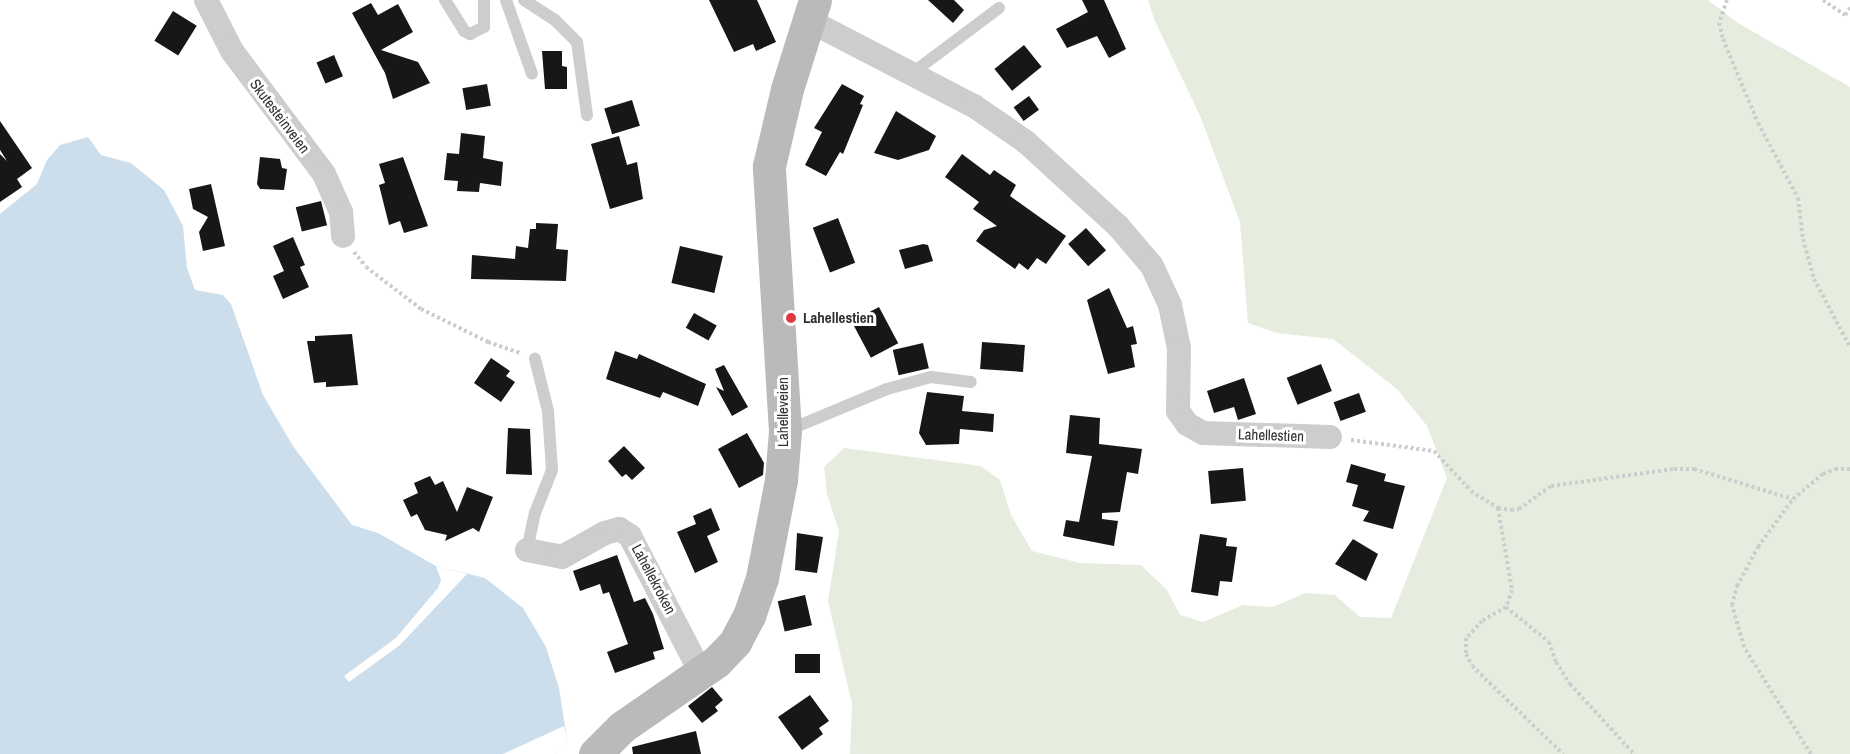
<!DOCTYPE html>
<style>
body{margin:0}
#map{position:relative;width:1850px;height:754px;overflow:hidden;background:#fff;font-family:"Archivo Narrow",sans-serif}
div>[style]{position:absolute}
.green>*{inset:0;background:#e6eddf}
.water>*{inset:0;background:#ccdeeb}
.pier>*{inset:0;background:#fff}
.building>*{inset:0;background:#171717;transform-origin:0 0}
.path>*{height:4px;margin-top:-2px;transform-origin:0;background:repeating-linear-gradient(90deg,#cdcdcd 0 3px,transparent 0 6px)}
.lane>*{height:12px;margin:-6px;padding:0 6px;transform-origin:6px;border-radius:6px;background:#cdcdcd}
.street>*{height:24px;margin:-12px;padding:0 12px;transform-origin:12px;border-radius:12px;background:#cdcdcd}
.secondary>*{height:33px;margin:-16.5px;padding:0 16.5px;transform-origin:16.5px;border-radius:16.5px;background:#bababa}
.dots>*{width:16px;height:16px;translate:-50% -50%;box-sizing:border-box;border:3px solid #fff;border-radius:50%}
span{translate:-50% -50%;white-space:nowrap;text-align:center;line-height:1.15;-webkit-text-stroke:6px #fff;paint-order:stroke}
.street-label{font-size:15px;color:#303030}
.poi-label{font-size:15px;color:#303030;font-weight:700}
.left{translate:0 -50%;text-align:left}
</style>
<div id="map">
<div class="green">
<div style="clip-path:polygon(1148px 0,1708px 0,1738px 23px,1850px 87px,1850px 754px,850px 754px,852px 704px,828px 601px,839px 531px,827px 494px,824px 467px,844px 448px,981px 466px,1000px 480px,1011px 515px,1032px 551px,1080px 563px,1141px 565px,1167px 590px,1180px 615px,1203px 622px,1243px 605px,1273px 607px,1305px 593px,1335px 595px,1360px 617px,1391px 618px,1447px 478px,1427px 426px,1397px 389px,1333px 339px,1277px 333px,1248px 323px,1240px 222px,1201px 118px,1154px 19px)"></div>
</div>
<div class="water">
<div style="clip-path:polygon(88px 137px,101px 155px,131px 163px,164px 190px,183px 226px,187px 268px,195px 290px,223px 295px,231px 304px,263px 395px,293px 446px,352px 525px,378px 533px,436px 566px,485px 578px,523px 608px,546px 647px,559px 688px,567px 739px,556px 754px,0 754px,0 214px,37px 184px,47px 160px,60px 145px)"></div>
</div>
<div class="pier">
<div style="clip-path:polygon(436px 566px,467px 574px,400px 645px,349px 682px,344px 676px,396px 638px,438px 588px,441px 580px)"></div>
<div style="clip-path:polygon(564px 726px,567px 739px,556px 754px,503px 754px)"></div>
</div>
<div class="building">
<div style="clip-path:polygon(709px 0,757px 0,776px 42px,756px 51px,753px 44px,734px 52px)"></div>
<div style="clip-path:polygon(928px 0,954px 0,964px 10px,953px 23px)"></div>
<div style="clip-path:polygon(1082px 0,1104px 0,1126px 49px,1109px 58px,1097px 36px,1067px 48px,1056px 29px,1088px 12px)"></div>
<div style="clip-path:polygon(371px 3px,378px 15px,398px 4px,413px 32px,381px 50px,418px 62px,430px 83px,393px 99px,385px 73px,352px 13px)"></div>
<div style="left:173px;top:11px;width:28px;height:35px;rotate:32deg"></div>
<div style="left:1024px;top:45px;width:28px;height:38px;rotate:51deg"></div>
<div style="clip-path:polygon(542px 51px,562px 51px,562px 66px,567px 67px,567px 89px,545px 89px)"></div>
<div style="left:334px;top:55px;width:23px;height:19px;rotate:67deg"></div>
<div style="left:487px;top:84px;width:22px;height:25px;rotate:80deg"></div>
<div style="clip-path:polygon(842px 84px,864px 96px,860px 104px,863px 105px,843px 154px,840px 152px,826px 176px,805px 165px,822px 132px,814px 128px)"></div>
<div style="left:1029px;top:96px;width:17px;height:19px;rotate:54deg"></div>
<div style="left:632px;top:100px;width:27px;height:29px;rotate:73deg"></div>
<div style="clip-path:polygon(896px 111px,936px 136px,929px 150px,898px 160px,874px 153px)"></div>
<div style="clip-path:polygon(0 121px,32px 168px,17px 179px,22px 187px,0 202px,0 154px,7px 161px,0 150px)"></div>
<div style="clip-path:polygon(461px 133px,485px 136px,483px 158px,503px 162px,501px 186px,480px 183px,479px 192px,457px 191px,458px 181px,444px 180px,447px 153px,459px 154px)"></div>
<div style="clip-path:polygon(619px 136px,627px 165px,637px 162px,643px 199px,610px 209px,591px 144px)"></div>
<div style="clip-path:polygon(962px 154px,990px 175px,994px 170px,1016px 185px,1010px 196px,1066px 236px,1046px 264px,1037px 258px,1028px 270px,1019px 263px,1015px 269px,976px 241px,984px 230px,997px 226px,973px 209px,979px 202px,945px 177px)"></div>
<div style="clip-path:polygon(260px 157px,280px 159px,282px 168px,287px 169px,284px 190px,260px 189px,257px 184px)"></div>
<div style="clip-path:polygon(403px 157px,428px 226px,404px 233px,400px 221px,389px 225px,379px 185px,385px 183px,379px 164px)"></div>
<div style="clip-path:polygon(211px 184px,225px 246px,203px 251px,199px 232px,208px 217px,193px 209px,189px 189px)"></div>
<div style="left:321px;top:201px;width:25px;height:26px;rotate:76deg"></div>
<div style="left:838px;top:218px;width:48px;height:27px;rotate:69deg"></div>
<div style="clip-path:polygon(536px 223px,558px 224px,556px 249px,568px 250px,566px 281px,471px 279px,472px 255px,515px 259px,516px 246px,528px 248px,530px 229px,536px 229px)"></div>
<div style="left:1086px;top:228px;width:30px;height:24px;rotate:48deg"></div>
<div style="clip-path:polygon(293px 237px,305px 265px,300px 267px,309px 287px,283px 299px,273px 276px,284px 271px,273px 246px)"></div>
<div style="clip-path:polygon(923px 244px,928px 245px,933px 261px,905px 269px,899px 250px)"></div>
<div style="left:680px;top:246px;width:44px;height:38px;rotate:13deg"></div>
<div style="clip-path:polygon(1109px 288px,1127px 328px,1133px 326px,1137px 344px,1131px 345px,1135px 367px,1108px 374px,1087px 300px)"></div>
<div style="left:879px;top:307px;width:41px;height:31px;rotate:62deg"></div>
<div style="left:694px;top:313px;width:26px;height:17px;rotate:29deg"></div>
<div style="clip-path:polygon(352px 334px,358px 385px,326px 387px,326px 382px,314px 383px,307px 341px,315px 341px,315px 336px)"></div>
<div style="left:982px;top:342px;width:43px;height:27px;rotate:4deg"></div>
<div style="left:923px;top:343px;width:26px;height:31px;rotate:77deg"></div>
<div style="clip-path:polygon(615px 351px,637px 359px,639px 354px,706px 384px,698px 406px,663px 392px,660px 398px,606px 379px)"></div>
<div style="clip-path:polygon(491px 358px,510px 371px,506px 376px,515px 382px,501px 402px,474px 383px)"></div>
<div style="left:1321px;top:364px;width:29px;height:37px;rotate:68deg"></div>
<div style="clip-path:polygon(724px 365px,748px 407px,732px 416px,716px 387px,724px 391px,715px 369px)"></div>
<div style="clip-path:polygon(1244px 378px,1256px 414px,1238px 420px,1234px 407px,1214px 413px,1207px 391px)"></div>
<div style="clip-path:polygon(927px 392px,964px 396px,962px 411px,994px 414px,993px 432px,960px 429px,959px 444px,926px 445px,919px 433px)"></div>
<div style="left:1359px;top:393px;width:20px;height:27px;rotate:70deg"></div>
<div style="clip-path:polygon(1070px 415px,1100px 418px,1099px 444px,1142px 449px,1138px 474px,1127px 472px,1120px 512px,1102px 513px,1102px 519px,1118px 521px,1114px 546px,1063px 536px,1066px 520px,1079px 522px,1092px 456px,1066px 453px)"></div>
<div style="clip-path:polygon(508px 428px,530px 429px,532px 475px,506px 474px)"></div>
<div style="clip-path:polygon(747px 433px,764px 463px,763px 475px,739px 488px,718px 449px)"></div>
<div style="clip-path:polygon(624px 446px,645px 468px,632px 480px,626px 474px,622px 477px,608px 461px)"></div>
<div style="clip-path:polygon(1351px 464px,1386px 474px,1384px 481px,1405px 486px,1393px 529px,1363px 521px,1369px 511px,1352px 506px,1358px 485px,1346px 482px)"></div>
<div style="left:1243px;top:468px;width:33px;height:35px;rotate:85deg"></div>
<div style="clip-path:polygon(430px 476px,435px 485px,443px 481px,457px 512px,467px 487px,493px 497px,479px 532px,473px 528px,445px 541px,447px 535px,425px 530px,417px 514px,411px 517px,403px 500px,418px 493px,414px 483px)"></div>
<div style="clip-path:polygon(711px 508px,720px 530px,707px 536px,718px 562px,695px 573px,677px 532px,696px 524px,693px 516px)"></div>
<div style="clip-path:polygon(797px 533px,823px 537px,817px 573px,795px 570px)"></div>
<div style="clip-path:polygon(1200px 534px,1227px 538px,1226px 546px,1237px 547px,1232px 582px,1220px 581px,1218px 596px,1191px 592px)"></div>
<div style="clip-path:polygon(1353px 539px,1378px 554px,1366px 581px,1335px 564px)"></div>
<div style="clip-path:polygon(617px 555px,634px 602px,645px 598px,653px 614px,664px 649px,653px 652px,655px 659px,615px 673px,607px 652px,628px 644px,609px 592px,603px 594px,600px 584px,580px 591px,573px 571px)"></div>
<div style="left:805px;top:595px;width:31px;height:28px;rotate:77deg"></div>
<div style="left:820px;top:654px;width:19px;height:25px;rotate:90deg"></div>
<div style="clip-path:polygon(712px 687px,723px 700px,715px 707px,718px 711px,702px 723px,688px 706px)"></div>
<div style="clip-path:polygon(810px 695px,829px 721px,819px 728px,823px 734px,802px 750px,778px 717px)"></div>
<div style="clip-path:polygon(696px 731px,701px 754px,633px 754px,632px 747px)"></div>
</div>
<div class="path">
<div style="left:1727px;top:0;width:24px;rotate:109deg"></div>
<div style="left:1719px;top:23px;width:16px;rotate:76deg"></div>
<div style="left:1723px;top:39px;width:91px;rotate:67.4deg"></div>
<div style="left:1758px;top:123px;width:85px;rotate:61.9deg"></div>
<div style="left:1798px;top:198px;width:41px;rotate:83deg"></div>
<div style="left:1803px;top:239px;width:41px;rotate:74.6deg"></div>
<div style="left:1814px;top:279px;width:77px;rotate:62.1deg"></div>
<div style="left:1823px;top:0;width:27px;rotate:34deg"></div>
<div style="left:1845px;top:15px;width:9px;rotate:-54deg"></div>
<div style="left:354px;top:252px;width:19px;rotate:51deg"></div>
<div style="left:366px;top:267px;width:69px;rotate:37.4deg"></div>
<div style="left:421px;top:309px;width:75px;rotate:26.2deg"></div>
<div style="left:488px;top:342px;width:36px;rotate:19deg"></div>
<div style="left:1351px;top:440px;width:84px;rotate:7.5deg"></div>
<div style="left:1434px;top:451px;width:54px;rotate:47.2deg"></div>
<div style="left:1471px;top:491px;width:32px;rotate:32deg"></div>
<div style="left:1498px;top:508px;width:13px;rotate:9deg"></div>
<div style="left:1511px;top:510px;width:8px;rotate:-7deg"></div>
<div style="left:1519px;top:509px;width:39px;rotate:-36deg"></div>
<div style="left:1551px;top:486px;width:124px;rotate:-7.9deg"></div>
<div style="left:1674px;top:469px;width:20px"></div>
<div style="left:1694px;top:469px;width:103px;rotate:16.9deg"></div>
<div style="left:1498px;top:508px;width:83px;rotate:80.3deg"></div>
<div style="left:1512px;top:590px;width:18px;rotate:109deg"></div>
<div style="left:1506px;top:607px;width:28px;rotate:150deg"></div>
<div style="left:1482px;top:621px;width:23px;rotate:133deg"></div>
<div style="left:1466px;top:638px;width:16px;rotate:90deg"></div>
<div style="left:1466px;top:654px;width:13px;rotate:63deg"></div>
<div style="left:1472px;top:666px;width:127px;rotate:44deg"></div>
<div style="left:1506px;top:607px;width:55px;rotate:39.1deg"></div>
<div style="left:1549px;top:642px;width:21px;rotate:71deg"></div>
<div style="left:1556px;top:662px;width:26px;rotate:58deg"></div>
<div style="left:1570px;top:684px;width:95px;rotate:47.6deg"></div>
<div style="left:1811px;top:754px;width:126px;rotate:-122.1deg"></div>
<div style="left:1744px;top:647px;width:44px;rotate:-105.9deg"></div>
<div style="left:1732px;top:605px;width:20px;rotate:-75deg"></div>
<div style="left:1737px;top:586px;width:44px;rotate:-61.7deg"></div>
<div style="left:1758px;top:547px;width:59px;rotate:-53.9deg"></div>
<div style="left:1793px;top:499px;width:39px;rotate:-40deg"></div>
<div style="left:1823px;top:474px;width:13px;rotate:-23deg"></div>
<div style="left:1835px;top:469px;width:15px"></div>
</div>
<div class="lane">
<div style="left:445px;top:0;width:36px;rotate:58deg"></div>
<div style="left:464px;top:31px;width:7px;rotate:27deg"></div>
<div style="left:470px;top:34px;width:16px;rotate:-27deg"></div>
<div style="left:484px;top:27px;width:27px;rotate:-90deg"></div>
<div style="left:506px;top:0;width:78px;rotate:70.6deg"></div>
<div style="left:524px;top:0;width:37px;rotate:33deg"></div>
<div style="left:555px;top:20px;width:31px;rotate:45deg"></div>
<div style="left:577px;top:42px;width:74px;rotate:82.2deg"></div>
<div style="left:911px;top:74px;width:110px;rotate:-36.9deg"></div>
<div style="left:786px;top:431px;width:109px;rotate:-22.6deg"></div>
<div style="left:887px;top:389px;width:46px;rotate:-15.3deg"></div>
<div style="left:931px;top:377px;width:40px;rotate:7.1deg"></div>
<div style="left:527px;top:550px;width:38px;rotate:-78deg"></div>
<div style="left:535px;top:513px;width:46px;rotate:-68.4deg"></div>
<div style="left:552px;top:470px;width:59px;rotate:-93.9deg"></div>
<div style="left:548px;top:411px;width:54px;rotate:-104deg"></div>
</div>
<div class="street">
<div style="left:206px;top:0;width:57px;rotate:63deg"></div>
<div style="left:232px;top:51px;width:154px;rotate:53.2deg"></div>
<div style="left:324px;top:174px;width:42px;rotate:65.9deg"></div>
<div style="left:341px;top:212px;width:24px;rotate:85deg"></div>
<div style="left:808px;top:20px;width:187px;rotate:27.4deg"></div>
<div style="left:974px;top:106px;width:63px;rotate:34.7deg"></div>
<div style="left:1026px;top:142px;width:125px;rotate:42.4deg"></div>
<div style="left:1118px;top:226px;width:52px;rotate:49.6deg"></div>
<div style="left:1152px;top:266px;width:43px;rotate:65.2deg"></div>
<div style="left:1170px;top:305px;width:44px;rotate:78.2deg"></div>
<div style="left:1179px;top:348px;width:63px;rotate:90.9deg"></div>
<div style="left:1178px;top:411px;width:16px;rotate:55deg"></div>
<div style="left:1187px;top:424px;width:18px;rotate:29deg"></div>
<div style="left:1203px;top:433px;width:127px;rotate:1.8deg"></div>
<div style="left:527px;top:550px;width:36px;rotate:11deg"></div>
<div style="left:562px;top:557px;width:49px;rotate:-29.2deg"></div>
<div style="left:605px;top:533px;width:15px;rotate:-16deg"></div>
<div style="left:619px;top:529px;width:13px;rotate:32deg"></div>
<div style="left:630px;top:536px;width:157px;rotate:62.6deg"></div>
</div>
<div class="secondary">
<div style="left:595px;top:754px;width:38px;rotate:-45deg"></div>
<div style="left:622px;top:727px;width:114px;rotate:-34.7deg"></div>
<div style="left:716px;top:662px;width:28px;rotate:-46deg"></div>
<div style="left:735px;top:642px;width:30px;rotate:-62deg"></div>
<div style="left:749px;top:616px;width:40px;rotate:-71.1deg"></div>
<div style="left:762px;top:578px;width:100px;rotate:-79deg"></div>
<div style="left:781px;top:480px;width:49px;rotate:-85.3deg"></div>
<div style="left:785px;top:431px;width:265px;rotate:-93.5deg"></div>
<div style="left:769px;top:166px;width:79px;rotate:-76.8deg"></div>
<div style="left:787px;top:89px;width:93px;rotate:-72.5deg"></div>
</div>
<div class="dots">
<div style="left:791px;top:318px;background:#df3a40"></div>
</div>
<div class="street-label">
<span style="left:280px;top:116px;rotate:53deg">Skutesteinveien</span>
<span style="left:783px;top:412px;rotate:-90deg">Lahelleveien</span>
<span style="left:1271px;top:435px;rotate:2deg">Lahellestien</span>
<span style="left:654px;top:579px;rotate:62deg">Lahellekroken</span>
</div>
<div class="poi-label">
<span class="left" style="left:803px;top:318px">Lahellestien</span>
</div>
</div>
